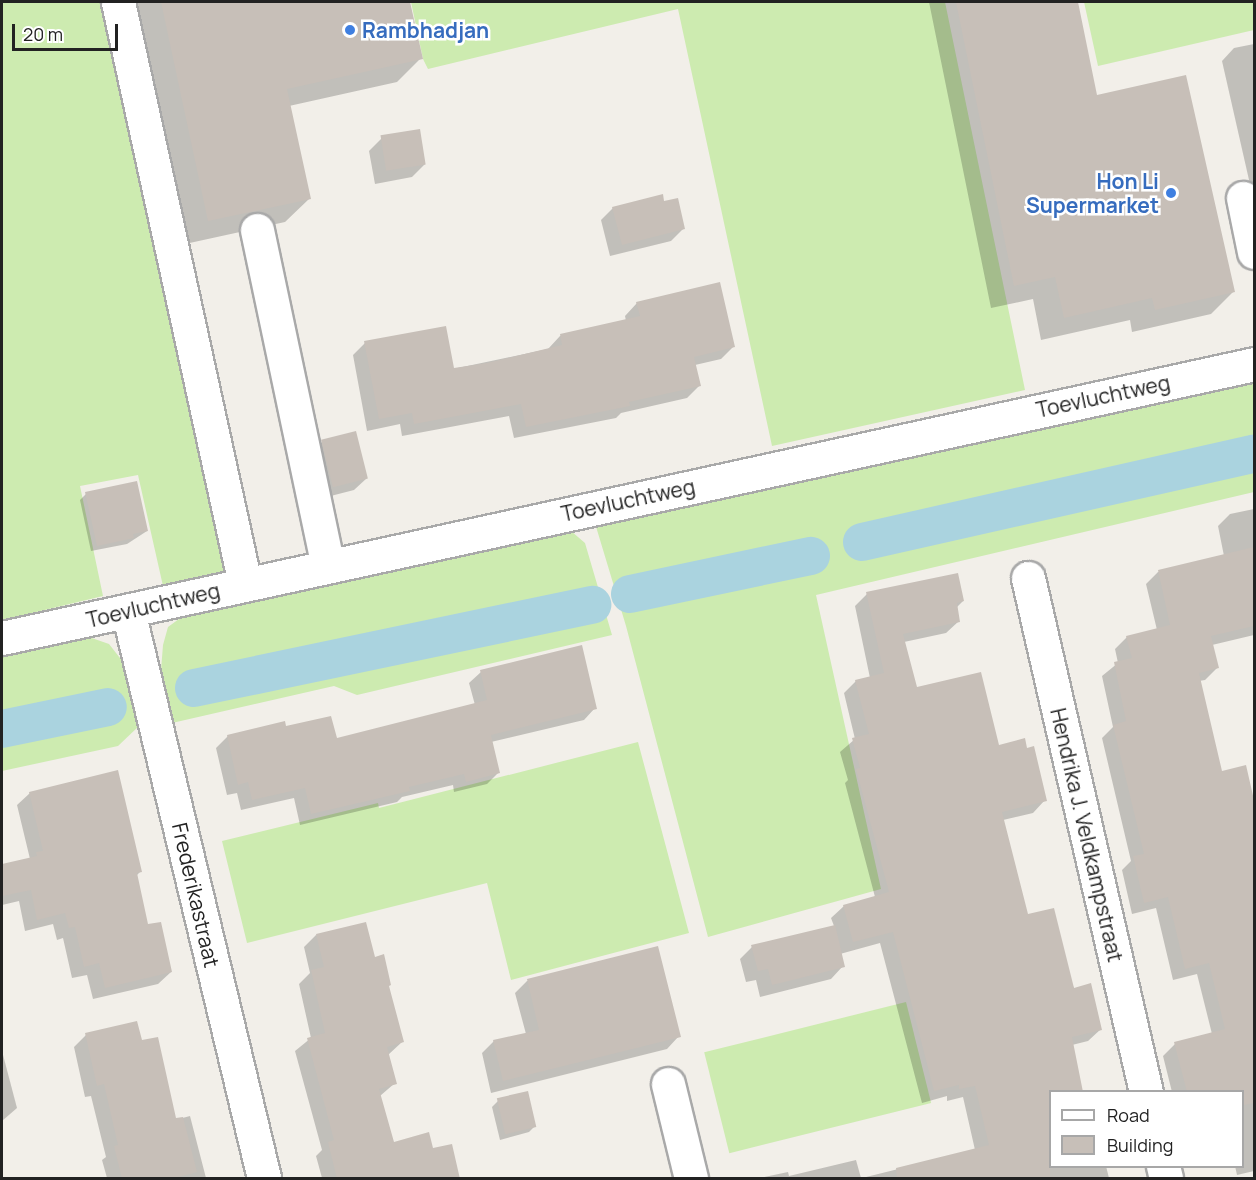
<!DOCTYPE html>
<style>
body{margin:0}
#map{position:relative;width:1256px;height:1180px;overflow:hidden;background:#f2efe9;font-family:Manrope,sans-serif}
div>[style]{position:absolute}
.grass>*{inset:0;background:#cdebb0;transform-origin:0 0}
.shadow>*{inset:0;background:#0003}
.canal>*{height:38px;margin:-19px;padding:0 19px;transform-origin:19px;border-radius:19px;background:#aad3df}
.building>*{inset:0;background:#c7bfb8;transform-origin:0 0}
.roads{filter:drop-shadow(2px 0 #a9a9a9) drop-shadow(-2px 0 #a9a9a9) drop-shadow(0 2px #a9a9a9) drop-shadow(0 -2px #a9a9a9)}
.minor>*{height:33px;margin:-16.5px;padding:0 16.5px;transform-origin:16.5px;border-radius:16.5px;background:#fff}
.dots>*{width:16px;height:16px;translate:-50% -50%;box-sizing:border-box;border:3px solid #fff;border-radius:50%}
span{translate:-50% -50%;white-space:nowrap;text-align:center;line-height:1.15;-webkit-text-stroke:5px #fff;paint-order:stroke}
.shop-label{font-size:21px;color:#366cbe;font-weight:700}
.left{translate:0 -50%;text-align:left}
.right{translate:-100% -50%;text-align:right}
.street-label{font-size:21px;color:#222}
.frame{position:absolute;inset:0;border:3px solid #222;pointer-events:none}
.legend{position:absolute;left:1049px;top:1090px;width:195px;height:78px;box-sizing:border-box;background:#fff;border:2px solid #a7a7a7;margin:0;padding:8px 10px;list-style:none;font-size:18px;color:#222}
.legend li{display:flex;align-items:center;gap:12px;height:30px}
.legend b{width:30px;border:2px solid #a7a7a7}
.scale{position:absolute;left:12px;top:24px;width:106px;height:27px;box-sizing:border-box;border:3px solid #222;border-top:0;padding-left:8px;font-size:18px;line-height:21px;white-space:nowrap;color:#222;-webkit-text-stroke:4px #fff;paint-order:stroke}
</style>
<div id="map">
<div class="grass">
<div style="clip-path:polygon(2px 2px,131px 2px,246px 567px,163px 586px,138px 475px,80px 486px,103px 596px,3px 620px)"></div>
<div style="clip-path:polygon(411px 2px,945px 2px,1025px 390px,772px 446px,678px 9px,428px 69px,423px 59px)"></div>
<div style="clip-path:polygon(1084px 2px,1254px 2px,1254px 30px,1098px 66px)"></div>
<div style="clip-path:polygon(1254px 373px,1254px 492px,816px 595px,881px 889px,708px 937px,626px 626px,594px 520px)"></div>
<div style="clip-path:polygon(562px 530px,571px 531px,585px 543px,612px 635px,357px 695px,334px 686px,172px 723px,160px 683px,163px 645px,168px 627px,194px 608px)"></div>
<div style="clip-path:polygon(83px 635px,109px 644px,127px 667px,139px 726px,118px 746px,2px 771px,2px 651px)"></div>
<div style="clip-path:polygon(638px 742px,689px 933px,511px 980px,487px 883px,247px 943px,222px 841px,378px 803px,379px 808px)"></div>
<div style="left:906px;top:1002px;width:104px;height:208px;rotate:76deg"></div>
</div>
<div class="shadow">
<div style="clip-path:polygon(133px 2px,408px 2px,421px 58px,397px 82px,289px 106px,309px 199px,285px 222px,185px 244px)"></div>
<div style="clip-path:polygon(929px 2px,1077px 2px,1096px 97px,1233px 292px,1211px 314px,1132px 332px,1130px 320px,1041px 340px,1033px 299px,991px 308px)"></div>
<div style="clip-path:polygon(1254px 44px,1254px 202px,1222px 61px,1234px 48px)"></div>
<div style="clip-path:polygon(382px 138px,425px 164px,412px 177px,375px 184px,369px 151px)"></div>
<div style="clip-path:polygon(663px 203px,683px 229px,671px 241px,610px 256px,601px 220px,613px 208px)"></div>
<div style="clip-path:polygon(637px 303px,733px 347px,721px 359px,695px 365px,700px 385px,687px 398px,621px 413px,616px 418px,514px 438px,509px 416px,402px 436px,400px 424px,367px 431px,353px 355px,365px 343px,453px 369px,548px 349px,560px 336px,626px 321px,625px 316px)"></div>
<div style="clip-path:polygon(322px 442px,367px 478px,354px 490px,319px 499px,309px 455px)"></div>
<div style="clip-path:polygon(86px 494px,147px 531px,127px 544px,91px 551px,80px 500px)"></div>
<div style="clip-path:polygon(1254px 509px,1254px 635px,1212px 645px,1217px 668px,1205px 680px,1199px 681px,1221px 773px,1245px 767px,1254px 811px,1254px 1171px,1237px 1175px,1235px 1166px,1242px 1166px,1242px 1092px,1172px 1092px,1163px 1056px,1175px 1044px,1212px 1034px,1197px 974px,1173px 980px,1156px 908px,1132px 914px,1122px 870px,1131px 861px,1102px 738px,1113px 727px,1102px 676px,1118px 663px,1115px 649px,1127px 637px,1157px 630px,1146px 584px,1158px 572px,1224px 556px,1218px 526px,1230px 514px)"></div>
<div style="clip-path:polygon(867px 594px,963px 601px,956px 608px,959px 621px,946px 633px,904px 642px,916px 689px,998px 747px,1045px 800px,1033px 813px,1003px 820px,1027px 916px,1101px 1029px,1088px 1041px,1072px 1045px,1050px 1092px,1050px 1166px,1106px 1166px,1109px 1178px,862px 1178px,975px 1150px,963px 1097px,947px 1101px,947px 1096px,922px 1103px,880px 943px,840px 954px,843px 966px,831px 979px,760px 997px,756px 980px,746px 982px,740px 959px,752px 947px,834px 926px,831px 918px,844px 906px,875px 897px,845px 783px,848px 780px,840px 752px,855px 739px,844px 693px,856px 681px,870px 678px,855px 606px)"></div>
<div style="clip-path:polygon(481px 672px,595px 708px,584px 720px,491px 742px,498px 773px,487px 784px,454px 792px,453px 785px,402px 797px,397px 802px,300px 825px,294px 798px,241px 810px,237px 793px,227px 795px,216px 748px,228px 736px,285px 728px,336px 740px,475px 705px,469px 683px)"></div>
<div style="clip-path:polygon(30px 793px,140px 872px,136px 876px,147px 926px,171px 972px,158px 984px,93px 999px,87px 975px,72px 978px,63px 938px,57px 940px,53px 924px,25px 931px,19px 901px,2px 905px,2px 865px,30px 859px,17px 805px)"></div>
<div style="clip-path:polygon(316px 935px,374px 958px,388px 987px,402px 1042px,388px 1055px,395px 1083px,380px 1096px,393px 1144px,432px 1150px,459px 1178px,322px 1178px,316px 1156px,322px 1150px,295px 1051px,311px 1038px,299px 984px,310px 973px,304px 947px)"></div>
<div style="clip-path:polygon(657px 948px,679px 1036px,667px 1049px,491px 1093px,482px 1053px,494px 1041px,526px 1034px,515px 993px,527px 981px)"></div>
<div style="clip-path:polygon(86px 1035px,140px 1042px,175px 1120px,190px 1116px,206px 1178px,107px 1178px,102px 1160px,106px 1157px,91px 1096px,85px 1097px,74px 1047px)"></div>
<div style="clip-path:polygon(2px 1051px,17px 1108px,2px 1121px)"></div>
<div style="clip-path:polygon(498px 1101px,535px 1126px,529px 1132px,500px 1140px,492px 1107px)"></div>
<div style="clip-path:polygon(856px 1160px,861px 1178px,760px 1178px,788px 1172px,789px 1176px)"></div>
</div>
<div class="canal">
<div style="left:862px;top:542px;width:402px;rotate:-12.7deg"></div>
<div style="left:630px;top:594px;width:185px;rotate:-11.9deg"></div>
<div style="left:194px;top:688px;width:407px;rotate:-11.8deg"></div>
<div style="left:2px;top:729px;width:108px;rotate:-11.7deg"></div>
</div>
<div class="building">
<div style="clip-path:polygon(161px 2px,410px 2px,423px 59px,287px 89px,311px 199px,208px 221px)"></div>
<div style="clip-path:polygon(956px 2px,1078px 2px,1097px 95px,1186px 75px,1235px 292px,1155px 310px,1152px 298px,1064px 318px,1055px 277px,1014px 286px)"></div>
<div style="left:420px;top:129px;width:36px;height:40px;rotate:81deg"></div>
<div style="clip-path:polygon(663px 194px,664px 201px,678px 198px,685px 229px,622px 245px,612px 207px)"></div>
<div style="clip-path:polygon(720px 282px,735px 347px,694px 357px,701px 386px,629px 402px,630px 406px,526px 427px,521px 404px,414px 424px,412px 413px,379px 419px,364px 341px,446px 326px,454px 368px,487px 363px,562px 345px,560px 334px,640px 316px,636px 302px)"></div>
<div style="left:356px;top:431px;width:49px;height:36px;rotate:76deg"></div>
<div style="clip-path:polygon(137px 481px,148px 531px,133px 534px,134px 538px,97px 546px,85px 492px)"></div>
<div style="clip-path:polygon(1254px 547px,1254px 626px,1211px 636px,1219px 668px,1199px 673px,1222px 771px,1246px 765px,1254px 800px,1254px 1103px,1244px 1105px,1242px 1092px,1187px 1092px,1174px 1042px,1225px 1029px,1209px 963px,1185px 969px,1168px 897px,1144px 903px,1133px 856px,1144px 854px,1113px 725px,1126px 721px,1114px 662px,1132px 658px,1126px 636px,1170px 625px,1158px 570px)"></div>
<div style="clip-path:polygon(958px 573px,964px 601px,957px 603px,960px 622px,903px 634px,917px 687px,981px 672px,999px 745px,1025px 738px,1027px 748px,1034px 746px,1047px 801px,1002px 812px,1028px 914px,1054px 908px,1074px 988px,1091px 983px,1102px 1030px,1072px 1037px,1083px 1092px,1050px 1092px,1050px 1179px,897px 1179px,896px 1168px,989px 1145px,975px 1086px,959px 1089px,959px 1085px,934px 1091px,893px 932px,853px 942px,843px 905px,889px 892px,856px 769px,860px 768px,852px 738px,869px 734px,855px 680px,884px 673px,866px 592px)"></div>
<div style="clip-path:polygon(582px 645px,597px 709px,491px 735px,500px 773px,466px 782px,464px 774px,409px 787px,410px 791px,311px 814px,305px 788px,252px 800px,248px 782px,238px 785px,227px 735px,285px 721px,286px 726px,331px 716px,337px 738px,487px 700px,480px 670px)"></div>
<div style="clip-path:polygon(118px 770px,142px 872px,137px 873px,148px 924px,161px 922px,172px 972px,105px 988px,99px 963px,84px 967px,75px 927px,69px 928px,65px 913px,37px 920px,31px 890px,2px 896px,2px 864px,37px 856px,36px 852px,43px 851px,29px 792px)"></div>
<div style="clip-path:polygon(366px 922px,375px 957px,384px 954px,391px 985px,389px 986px,404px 1042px,387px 1047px,397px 1084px,379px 1089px,394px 1142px,429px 1132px,433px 1148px,452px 1144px,460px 1179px,337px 1179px,328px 1142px,334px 1140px,307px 1038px,325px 1033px,311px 970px,324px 967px,316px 934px)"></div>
<div style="clip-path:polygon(835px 925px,845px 967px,772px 985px,768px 969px,758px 971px,751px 945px)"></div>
<div style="clip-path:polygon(658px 946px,681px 1037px,503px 1081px,493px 1040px,539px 1030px,527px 979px)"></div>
<div style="clip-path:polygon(137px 1021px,142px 1040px,158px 1037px,176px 1118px,183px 1117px,197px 1172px,171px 1179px,122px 1179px,114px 1146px,118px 1145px,104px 1084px,97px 1086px,85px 1033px)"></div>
<div style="left:528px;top:1091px;width:37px;height:32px;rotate:77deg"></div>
</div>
<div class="roads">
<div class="minor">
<div style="left:118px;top:2px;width:596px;rotate:77.69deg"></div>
<div style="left:1243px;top:198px;width:55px;rotate:78.5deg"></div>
<div style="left:257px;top:230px;width:343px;rotate:78.1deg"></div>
<div style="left:1028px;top:578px;width:527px;rotate:77.07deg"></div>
<div style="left:128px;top:611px;width:583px;rotate:76.51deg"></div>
<div style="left:2px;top:638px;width:1282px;rotate:-12.34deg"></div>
<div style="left:668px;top:1084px;width:97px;rotate:76.3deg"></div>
<div style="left:1163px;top:1166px;width:12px;rotate:76deg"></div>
</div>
</div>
<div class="dots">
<div style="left:350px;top:30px;background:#3f7fe0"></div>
<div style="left:1171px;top:193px;background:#3f7fe0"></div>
</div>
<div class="shop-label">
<span class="left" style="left:362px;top:30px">Rambhadjan</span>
<span class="right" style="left:1159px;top:193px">Hon Li<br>Supermarket</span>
</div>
<div class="street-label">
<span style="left:1103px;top:396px;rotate:-12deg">Toevluchtweg</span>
<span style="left:628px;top:500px;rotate:-12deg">Toevluchtweg</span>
<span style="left:153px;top:605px;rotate:-13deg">Toevluchtweg</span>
<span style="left:1087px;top:835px;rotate:77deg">Hendrika J. Veldkampstraat</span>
<span style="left:196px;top:895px;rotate:77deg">Frederikastraat</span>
</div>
<div class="frame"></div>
<ul class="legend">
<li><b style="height:8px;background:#fff"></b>Road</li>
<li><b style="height:16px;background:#c7bfb8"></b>Building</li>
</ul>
<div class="scale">20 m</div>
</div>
